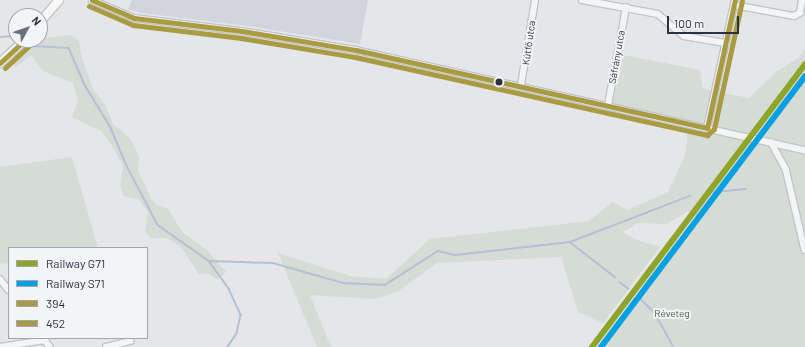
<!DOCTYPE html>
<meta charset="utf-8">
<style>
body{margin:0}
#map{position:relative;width:805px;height:347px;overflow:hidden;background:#e4e6e9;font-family:Barlow,sans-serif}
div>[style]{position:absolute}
.built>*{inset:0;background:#d3d5dc}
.green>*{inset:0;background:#d4dcd5}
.stream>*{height:1.5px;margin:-0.75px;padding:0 0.75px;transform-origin:0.75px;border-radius:0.75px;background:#b5c0d1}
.roads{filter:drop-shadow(1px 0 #c2c4c7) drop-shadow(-1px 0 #c2c4c7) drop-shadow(0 1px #c2c4c7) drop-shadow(0 -1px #c2c4c7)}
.street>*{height:5.5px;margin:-2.75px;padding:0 2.75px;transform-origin:2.75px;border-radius:2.75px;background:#f3f4f6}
.secondary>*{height:8px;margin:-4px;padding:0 4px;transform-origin:4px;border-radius:4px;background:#f7f7f7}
.bus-1>*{height:5px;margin:-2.5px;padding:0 2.5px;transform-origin:2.5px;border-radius:2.5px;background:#a89b42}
.bus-2>*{height:5px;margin:-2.5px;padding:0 2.5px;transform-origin:2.5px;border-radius:2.5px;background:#a89b42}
.rail-1>*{height:6px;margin:-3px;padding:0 3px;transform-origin:3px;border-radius:3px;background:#8fa428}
.rail-2>*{height:6px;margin:-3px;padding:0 3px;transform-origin:3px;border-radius:3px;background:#00a0e3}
.dots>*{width:11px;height:11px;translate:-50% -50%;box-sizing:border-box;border:2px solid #f2f4f7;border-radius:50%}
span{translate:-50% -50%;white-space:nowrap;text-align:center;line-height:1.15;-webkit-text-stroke:4px #f2f4f7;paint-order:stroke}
.street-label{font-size:10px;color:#2c3141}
.park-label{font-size:10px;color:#3c5c3a}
.legend{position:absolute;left:8px;top:247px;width:140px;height:92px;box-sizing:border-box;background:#f2f4f7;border:1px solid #a3a6ae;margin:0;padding:5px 7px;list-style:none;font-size:12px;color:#2c3141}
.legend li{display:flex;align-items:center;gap:8px;height:20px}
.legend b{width:20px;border:1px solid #a3a6ae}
.north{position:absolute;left:8px;top:8px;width:40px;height:40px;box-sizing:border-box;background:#f2f4f7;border:1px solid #a3a6ae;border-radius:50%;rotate:50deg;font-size:11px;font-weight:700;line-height:16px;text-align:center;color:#2c3141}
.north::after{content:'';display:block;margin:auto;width:14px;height:18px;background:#6c707c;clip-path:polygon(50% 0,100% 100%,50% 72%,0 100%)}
.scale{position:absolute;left:667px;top:16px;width:72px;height:18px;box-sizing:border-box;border:2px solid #2c3141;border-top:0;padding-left:5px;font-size:12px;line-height:14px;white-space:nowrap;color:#2c3141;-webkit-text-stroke:3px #f2f4f7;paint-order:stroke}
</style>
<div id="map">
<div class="built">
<div style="clip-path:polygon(132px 0,368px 0,360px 44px,248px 26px,141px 13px,128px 9px)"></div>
</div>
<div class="green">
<div style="clip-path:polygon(71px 35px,79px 41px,81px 55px,93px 89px,105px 105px,113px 124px,130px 138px,139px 157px,138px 170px,151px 199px,157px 205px,168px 209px,183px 233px,207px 250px,226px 272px,217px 280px,209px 274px,199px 274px,181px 247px,167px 238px,152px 238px,145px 232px,148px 211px,138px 199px,123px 196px,120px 185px,123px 166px,113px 147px,101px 131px,72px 117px,78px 100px,73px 83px,43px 71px,31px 55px,16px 67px,11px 62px,30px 40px)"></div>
<div style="clip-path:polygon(805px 49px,805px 347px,603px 347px,646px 292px,641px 287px,676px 239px,682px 240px,697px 218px,688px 211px,667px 224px,638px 223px,623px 232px,634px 239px,660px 247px,603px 323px,578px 312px,561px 257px,437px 263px,397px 292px,375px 299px,310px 295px,331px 347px,317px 347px,278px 253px,350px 276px,386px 279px,430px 239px,589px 221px,613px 202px,627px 210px,668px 192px,685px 156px,688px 131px,608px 113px,619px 54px,700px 70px,703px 89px,749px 98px,776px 72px,798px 58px)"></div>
<div style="clip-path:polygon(72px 157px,98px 248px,9px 248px,9px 264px,0 263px,0 167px)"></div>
</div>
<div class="stream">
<div style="left:0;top:37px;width:16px;rotate:-4deg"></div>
<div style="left:32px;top:46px;width:37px;rotate:3deg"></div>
<div style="left:69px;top:48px;width:40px;rotate:66.6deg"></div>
<div style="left:85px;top:85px;width:50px;rotate:58.8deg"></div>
<div style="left:111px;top:128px;width:43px;rotate:67deg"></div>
<div style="left:128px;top:168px;width:64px;rotate:62.2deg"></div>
<div style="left:158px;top:225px;width:62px;rotate:35.2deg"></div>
<div style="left:209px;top:261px;width:64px;rotate:1.8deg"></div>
<div style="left:273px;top:263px;width:73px;rotate:15.9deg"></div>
<div style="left:343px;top:283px;width:42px;rotate:2.7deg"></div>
<div style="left:385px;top:285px;width:63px;rotate:-32.7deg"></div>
<div style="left:438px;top:251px;width:18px;rotate:13deg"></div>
<div style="left:456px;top:255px;width:115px;rotate:-6.5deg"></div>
<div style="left:570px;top:242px;width:57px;rotate:37.9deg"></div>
<div style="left:713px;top:192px;width:33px;rotate:-5deg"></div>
<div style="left:570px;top:242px;width:129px;rotate:-21deg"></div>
<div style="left:209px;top:261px;width:34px;rotate:54deg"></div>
<div style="left:229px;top:289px;width:29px;rotate:65deg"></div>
<div style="left:241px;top:315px;width:19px;rotate:102deg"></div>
<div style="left:237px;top:334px;width:16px;rotate:125deg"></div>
<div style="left:620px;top:282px;width:11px;rotate:38deg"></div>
<div style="left:641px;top:299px;width:20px;rotate:45deg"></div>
<div style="left:655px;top:313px;width:39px;rotate:61deg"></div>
</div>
<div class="roads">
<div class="street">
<div style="left:92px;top:0;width:46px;rotate:23.2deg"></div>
<div style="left:134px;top:18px;width:109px;rotate:6.9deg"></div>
<div style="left:242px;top:31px;width:116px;rotate:9.5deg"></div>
<div style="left:356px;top:50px;width:460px;rotate:12.6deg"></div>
<div style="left:582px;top:0;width:77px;rotate:10.4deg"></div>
<div style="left:658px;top:14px;width:34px;rotate:40deg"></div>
<div style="left:684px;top:36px;width:43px;rotate:9.5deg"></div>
<div style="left:734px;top:5px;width:61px;rotate:10.4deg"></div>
<div style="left:794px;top:16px;width:7px;rotate:-27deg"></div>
<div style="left:800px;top:13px;width:13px;rotate:-81deg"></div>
<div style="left:521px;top:85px;width:86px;rotate:-80.6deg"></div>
<div style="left:608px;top:105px;width:99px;rotate:-79.5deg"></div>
<div style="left:707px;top:128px;width:131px;rotate:-77.7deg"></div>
<div style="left:771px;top:142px;width:31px;rotate:61deg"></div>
<div style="left:786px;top:169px;width:83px;rotate:76.8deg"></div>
<div style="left:0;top:279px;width:14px;rotate:51deg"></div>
<div style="left:43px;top:338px;width:11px;rotate:52deg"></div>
<div style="left:0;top:347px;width:46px;rotate:-8.8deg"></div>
<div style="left:106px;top:347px;width:25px;rotate:-14deg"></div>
</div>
<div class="secondary">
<div style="left:40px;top:22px;width:29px;rotate:-49deg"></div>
<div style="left:0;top:63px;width:34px;rotate:-43deg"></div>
</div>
</div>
<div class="bus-1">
<div style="left:92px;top:0;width:46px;rotate:23.2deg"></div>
<div style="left:134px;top:18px;width:109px;rotate:6.9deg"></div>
<div style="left:242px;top:31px;width:116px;rotate:9.5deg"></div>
<div style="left:356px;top:50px;width:360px;rotate:12.5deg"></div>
<div style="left:707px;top:128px;width:131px;rotate:-77.7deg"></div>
<div style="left:0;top:63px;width:34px;rotate:-43deg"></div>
</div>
<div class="bus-2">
<div style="left:89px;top:6px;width:48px;rotate:23.4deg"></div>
<div style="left:133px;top:25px;width:109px;rotate:6.9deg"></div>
<div style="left:241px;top:38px;width:116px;rotate:9.5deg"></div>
<div style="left:355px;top:57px;width:361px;rotate:12.5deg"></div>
<div style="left:707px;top:135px;width:9px;rotate:-41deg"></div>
<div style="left:714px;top:129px;width:131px;rotate:-77.7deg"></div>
<div style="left:5px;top:68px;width:34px;rotate:-43deg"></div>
</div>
<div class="rail-1">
<div style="left:592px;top:347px;width:354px;rotate:-53deg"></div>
</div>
<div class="rail-2">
<div style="left:601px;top:347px;width:339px;rotate:-53deg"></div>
</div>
<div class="dots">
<div style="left:499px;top:82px;background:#2c3141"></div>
</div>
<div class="street-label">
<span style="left:529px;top:43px;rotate:-82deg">Kútfő utca</span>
<span style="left:617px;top:57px;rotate:-80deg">Sáfrány utca</span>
</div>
<div class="park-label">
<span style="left:672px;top:314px">Réveteg</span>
</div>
<ul class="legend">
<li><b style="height:5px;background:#8fa428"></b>Railway G71</li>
<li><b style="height:5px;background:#00a0e3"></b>Railway S71</li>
<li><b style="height:5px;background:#a89b42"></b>394</li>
<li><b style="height:5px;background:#a89b42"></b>452</li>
</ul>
<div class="north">N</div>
<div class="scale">100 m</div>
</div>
